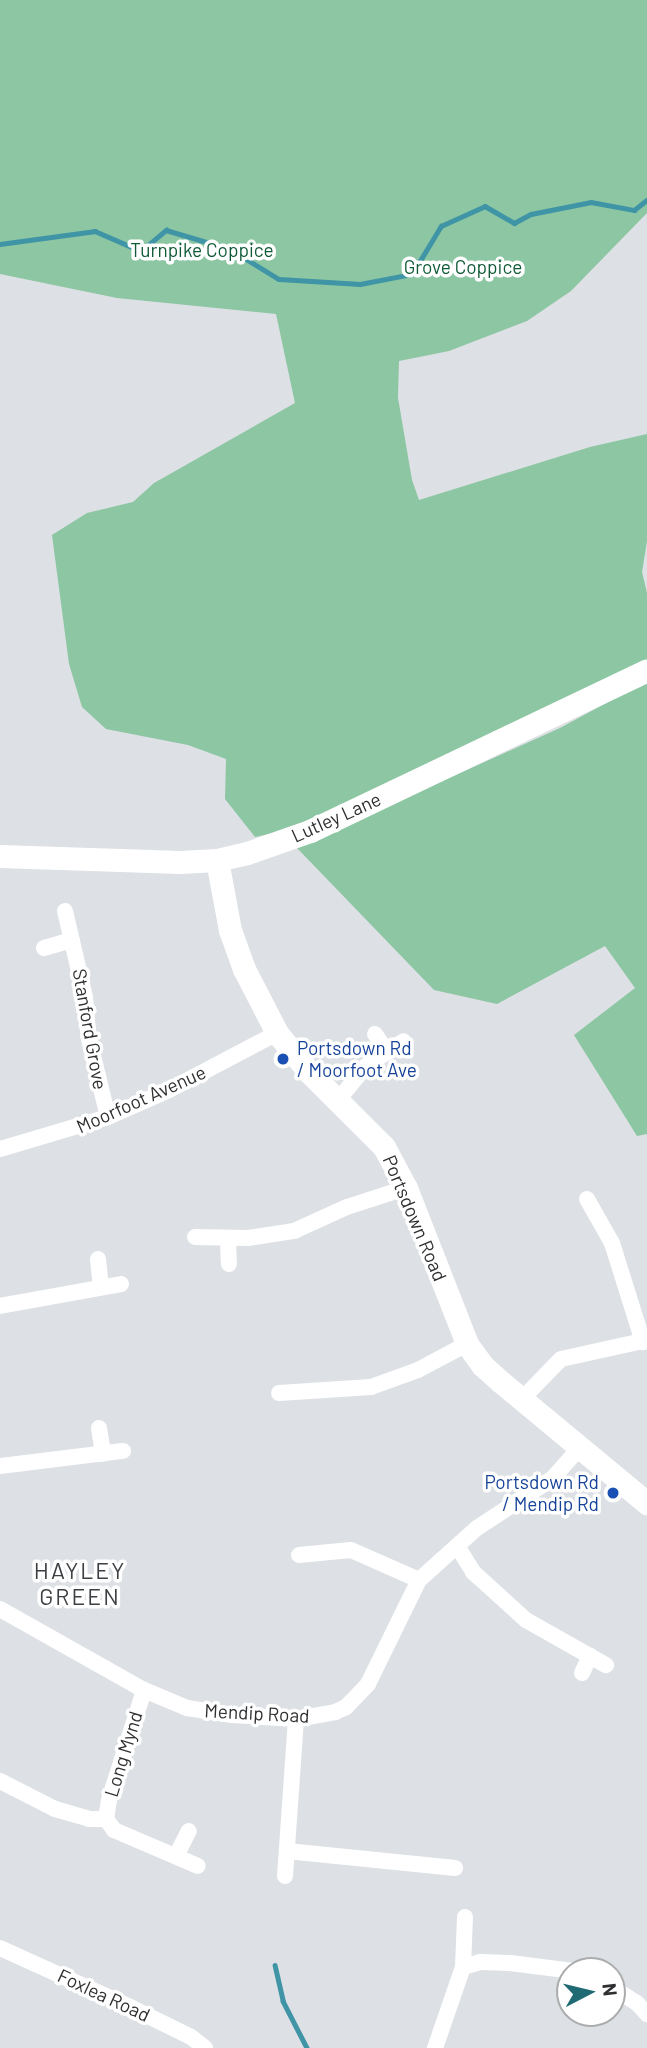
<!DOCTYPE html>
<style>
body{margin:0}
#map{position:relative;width:647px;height:2048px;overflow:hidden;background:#dde0e4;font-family:Barlow,sans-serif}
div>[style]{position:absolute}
.green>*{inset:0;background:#8cc6a2}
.stream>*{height:4.5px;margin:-2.25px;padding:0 2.25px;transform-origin:2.25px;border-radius:2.25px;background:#3f94a6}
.street>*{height:16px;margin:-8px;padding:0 8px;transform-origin:8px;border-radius:8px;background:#fff}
.secondary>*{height:23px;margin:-11.5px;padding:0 11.5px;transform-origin:11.5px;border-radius:11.5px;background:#fff}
.dots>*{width:19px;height:19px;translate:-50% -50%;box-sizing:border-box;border:4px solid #fff;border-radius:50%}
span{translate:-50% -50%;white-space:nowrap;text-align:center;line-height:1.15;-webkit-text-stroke:7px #fff;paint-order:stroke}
.park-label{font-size:19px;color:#105b37}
.street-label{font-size:19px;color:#2e2f31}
.transit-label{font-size:19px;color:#164399}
.left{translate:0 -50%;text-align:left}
.right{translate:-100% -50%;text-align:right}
.quarter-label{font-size:23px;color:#3d4043;letter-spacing:2px}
.north{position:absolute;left:556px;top:1957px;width:70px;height:70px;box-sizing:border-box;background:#fff;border:2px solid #abacad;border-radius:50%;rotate:83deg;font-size:19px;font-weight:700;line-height:28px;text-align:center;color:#2e2f31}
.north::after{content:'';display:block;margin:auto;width:24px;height:32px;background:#206b73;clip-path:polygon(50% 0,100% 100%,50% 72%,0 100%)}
</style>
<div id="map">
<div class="green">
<div style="clip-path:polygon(0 0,647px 0,647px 213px,571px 291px,527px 321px,449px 351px,399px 361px,398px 398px,412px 480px,419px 500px,590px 447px,647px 434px,647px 541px,642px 572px,647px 593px,647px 660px,311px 825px,255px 837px,225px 799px,226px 759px,188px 745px,106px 729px,82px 707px,69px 664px,52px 535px,87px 513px,133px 502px,154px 483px,295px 403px,276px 314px,117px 298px,0 274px)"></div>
<div style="clip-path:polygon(647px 681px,647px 1134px,637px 1136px,574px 1035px,635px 988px,605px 946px,497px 1004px,434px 990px,296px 847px,560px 728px)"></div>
</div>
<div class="stream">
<div style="left:0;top:244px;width:96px;rotate:-7.8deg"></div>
<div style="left:95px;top:231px;width:50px;rotate:23.5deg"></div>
<div style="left:141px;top:251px;width:33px;rotate:-40deg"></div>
<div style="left:166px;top:230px;width:67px;rotate:16.5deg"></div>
<div style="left:230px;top:249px;width:57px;rotate:31.5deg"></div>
<div style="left:279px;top:279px;width:81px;rotate:3.5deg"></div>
<div style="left:360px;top:284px;width:53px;rotate:-10.9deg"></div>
<div style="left:412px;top:274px;width:56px;rotate:-58.9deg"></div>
<div style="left:441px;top:226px;width:48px;rotate:-24.4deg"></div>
<div style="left:485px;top:206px;width:34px;rotate:30deg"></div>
<div style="left:514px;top:223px;width:19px;rotate:-28deg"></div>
<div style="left:531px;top:214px;width:61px;rotate:-11.3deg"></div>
<div style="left:591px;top:202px;width:44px;rotate:10.5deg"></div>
<div style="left:634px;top:210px;width:16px;rotate:-38deg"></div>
<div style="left:275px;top:1965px;width:37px;rotate:77deg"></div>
<div style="left:283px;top:2001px;width:53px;rotate:62.9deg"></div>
</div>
<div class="street">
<div style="left:65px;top:911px;width:88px;rotate:76.9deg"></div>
<div style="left:85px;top:997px;width:38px;rotate:85deg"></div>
<div style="left:88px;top:1035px;width:84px;rotate:76.3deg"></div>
<div style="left:44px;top:948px;width:29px;rotate:-16deg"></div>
<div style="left:375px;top:1034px;width:22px;rotate:56deg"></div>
<div style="left:338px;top:1100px;width:44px;rotate:-50.5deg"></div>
<div style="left:366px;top:1066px;width:45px;rotate:-33.3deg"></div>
<div style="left:0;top:1149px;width:113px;rotate:-16.5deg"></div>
<div style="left:108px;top:1117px;width:67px;rotate:-23.9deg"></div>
<div style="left:169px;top:1090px;width:122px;rotate:-27.8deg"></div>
<div style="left:587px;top:1199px;width:51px;rotate:60.4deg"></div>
<div style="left:612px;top:1243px;width:104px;rotate:72.6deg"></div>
<div style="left:195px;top:1237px;width:53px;rotate:1.1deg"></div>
<div style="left:248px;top:1238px;width:47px;rotate:-8.7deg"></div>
<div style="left:294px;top:1231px;width:58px;rotate:-24.4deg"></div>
<div style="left:347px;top:1207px;width:62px;rotate:-17.9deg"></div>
<div style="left:228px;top:1239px;width:25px;rotate:88deg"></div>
<div style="left:98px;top:1259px;width:27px;rotate:84deg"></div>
<div style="left:0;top:1306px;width:123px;rotate:-10.3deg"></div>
<div style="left:279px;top:1393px;width:92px;rotate:-3.7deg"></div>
<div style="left:371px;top:1387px;width:50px;rotate:-19.9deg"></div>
<div style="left:418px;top:1370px;width:55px;rotate:-28deg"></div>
<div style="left:521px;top:1400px;width:57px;rotate:-45.7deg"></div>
<div style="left:561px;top:1359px;width:88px;rotate:-12.5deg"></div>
<div style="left:99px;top:1428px;width:26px;rotate:81deg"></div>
<div style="left:0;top:1466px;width:124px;rotate:-7deg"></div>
<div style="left:457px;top:1546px;width:31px;rotate:58deg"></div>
<div style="left:473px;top:1572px;width:72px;rotate:42.2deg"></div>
<div style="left:526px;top:1620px;width:92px;rotate:29.4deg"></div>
<div style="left:299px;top:1555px;width:52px;rotate:-5.5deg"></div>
<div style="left:351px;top:1550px;width:74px;rotate:23.8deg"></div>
<div style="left:0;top:1609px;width:165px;rotate:29.4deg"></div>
<div style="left:144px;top:1690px;width:47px;rotate:22.7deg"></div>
<div style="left:187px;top:1708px;width:46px;rotate:8.8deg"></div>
<div style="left:232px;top:1715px;width:64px;rotate:3.6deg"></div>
<div style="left:296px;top:1719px;width:40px;rotate:-10deg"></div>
<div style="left:335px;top:1712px;width:12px;rotate:-24deg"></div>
<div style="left:346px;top:1707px;width:32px;rotate:-46deg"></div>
<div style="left:368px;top:1684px;width:116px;rotate:-63.9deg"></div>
<div style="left:419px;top:1580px;width:78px;rotate:-41.9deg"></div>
<div style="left:477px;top:1528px;width:91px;rotate:-33.3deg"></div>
<div style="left:553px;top:1478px;width:43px;rotate:-48.8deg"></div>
<div style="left:582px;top:1673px;width:19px;rotate:-65deg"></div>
<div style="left:0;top:1781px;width:62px;rotate:27deg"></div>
<div style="left:55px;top:1809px;width:35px;rotate:16deg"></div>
<div style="left:89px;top:1819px;width:17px"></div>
<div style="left:106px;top:1819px;width:19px;rotate:-81deg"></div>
<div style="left:109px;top:1800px;width:115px;rotate:-72.3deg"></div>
<div style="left:106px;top:1819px;width:14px;rotate:54deg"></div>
<div style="left:114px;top:1830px;width:91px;rotate:23.2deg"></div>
<div style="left:287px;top:1851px;width:169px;rotate:5.8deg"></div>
<div style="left:176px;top:1856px;width:28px;rotate:-63deg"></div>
<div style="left:285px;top:1876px;width:157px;rotate:-86deg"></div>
<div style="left:0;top:1948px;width:143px;rotate:24.4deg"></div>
<div style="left:130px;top:2007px;width:68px;rotate:26.2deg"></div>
<div style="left:191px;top:2037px;width:18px;rotate:38deg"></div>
<div style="left:463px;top:1967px;width:50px;rotate:-87.7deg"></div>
<div style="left:612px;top:1987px;width:30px;rotate:33deg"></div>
<div style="left:637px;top:2003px;width:15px;rotate:48deg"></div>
<div style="left:435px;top:2048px;width:86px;rotate:-70.9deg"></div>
<div style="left:463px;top:1967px;width:18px;rotate:-16deg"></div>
<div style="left:480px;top:1962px;width:30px;rotate:2deg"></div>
<div style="left:510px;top:1963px;width:64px;rotate:7.2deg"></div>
</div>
<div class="secondary">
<div style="left:0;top:856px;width:180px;rotate:1.9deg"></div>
<div style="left:180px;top:862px;width:37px;rotate:-3deg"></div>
<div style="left:217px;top:860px;width:31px;rotate:-13deg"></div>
<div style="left:247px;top:853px;width:67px;rotate:-19.2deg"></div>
<div style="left:310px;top:831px;width:373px;rotate:-25.5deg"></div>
<div style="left:217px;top:860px;width:71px;rotate:79.5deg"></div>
<div style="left:230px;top:930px;width:41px;rotate:70.3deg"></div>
<div style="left:244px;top:969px;width:72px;rotate:62.7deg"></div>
<div style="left:277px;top:1033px;width:50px;rotate:50.6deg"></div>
<div style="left:309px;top:1072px;width:106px;rotate:45deg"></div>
<div style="left:384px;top:1147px;width:47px;rotate:61.8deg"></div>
<div style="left:406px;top:1188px;width:168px;rotate:68.6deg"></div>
<div style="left:467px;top:1344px;width:26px;rotate:54deg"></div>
<div style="left:482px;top:1365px;width:25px;rotate:42deg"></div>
<div style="left:501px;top:1382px;width:190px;rotate:39.7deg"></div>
</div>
<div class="dots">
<div style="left:283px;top:1059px;background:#1a4fb4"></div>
<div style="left:613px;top:1493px;background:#1a4fb4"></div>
</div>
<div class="park-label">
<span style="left:202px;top:250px">Turnpike Coppice</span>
<span style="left:463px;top:267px">Grove Coppice</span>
</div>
<div class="street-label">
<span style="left:336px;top:817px;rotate:-24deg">Lutley Lane</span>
<span style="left:90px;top:1029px;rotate:80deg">Stanford Grove</span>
<span style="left:141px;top:1099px;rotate:-24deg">Moorfoot Avenue</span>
<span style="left:415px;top:1218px;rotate:67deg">Portsdown Road</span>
<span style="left:257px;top:1713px;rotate:3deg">Mendip Road</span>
<span style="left:123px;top:1754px;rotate:-73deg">Long Mynd</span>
<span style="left:104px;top:1995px;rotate:25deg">Foxlea Road</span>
</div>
<div class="transit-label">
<span class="left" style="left:297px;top:1059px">Portsdown Rd<br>/ Moorfoot Ave</span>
<span class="right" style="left:599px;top:1493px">Portsdown Rd<br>/ Mendip Rd</span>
</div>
<div class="quarter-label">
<span style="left:80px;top:1583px">HAYLEY<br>GREEN</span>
</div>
<div class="north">N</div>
</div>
